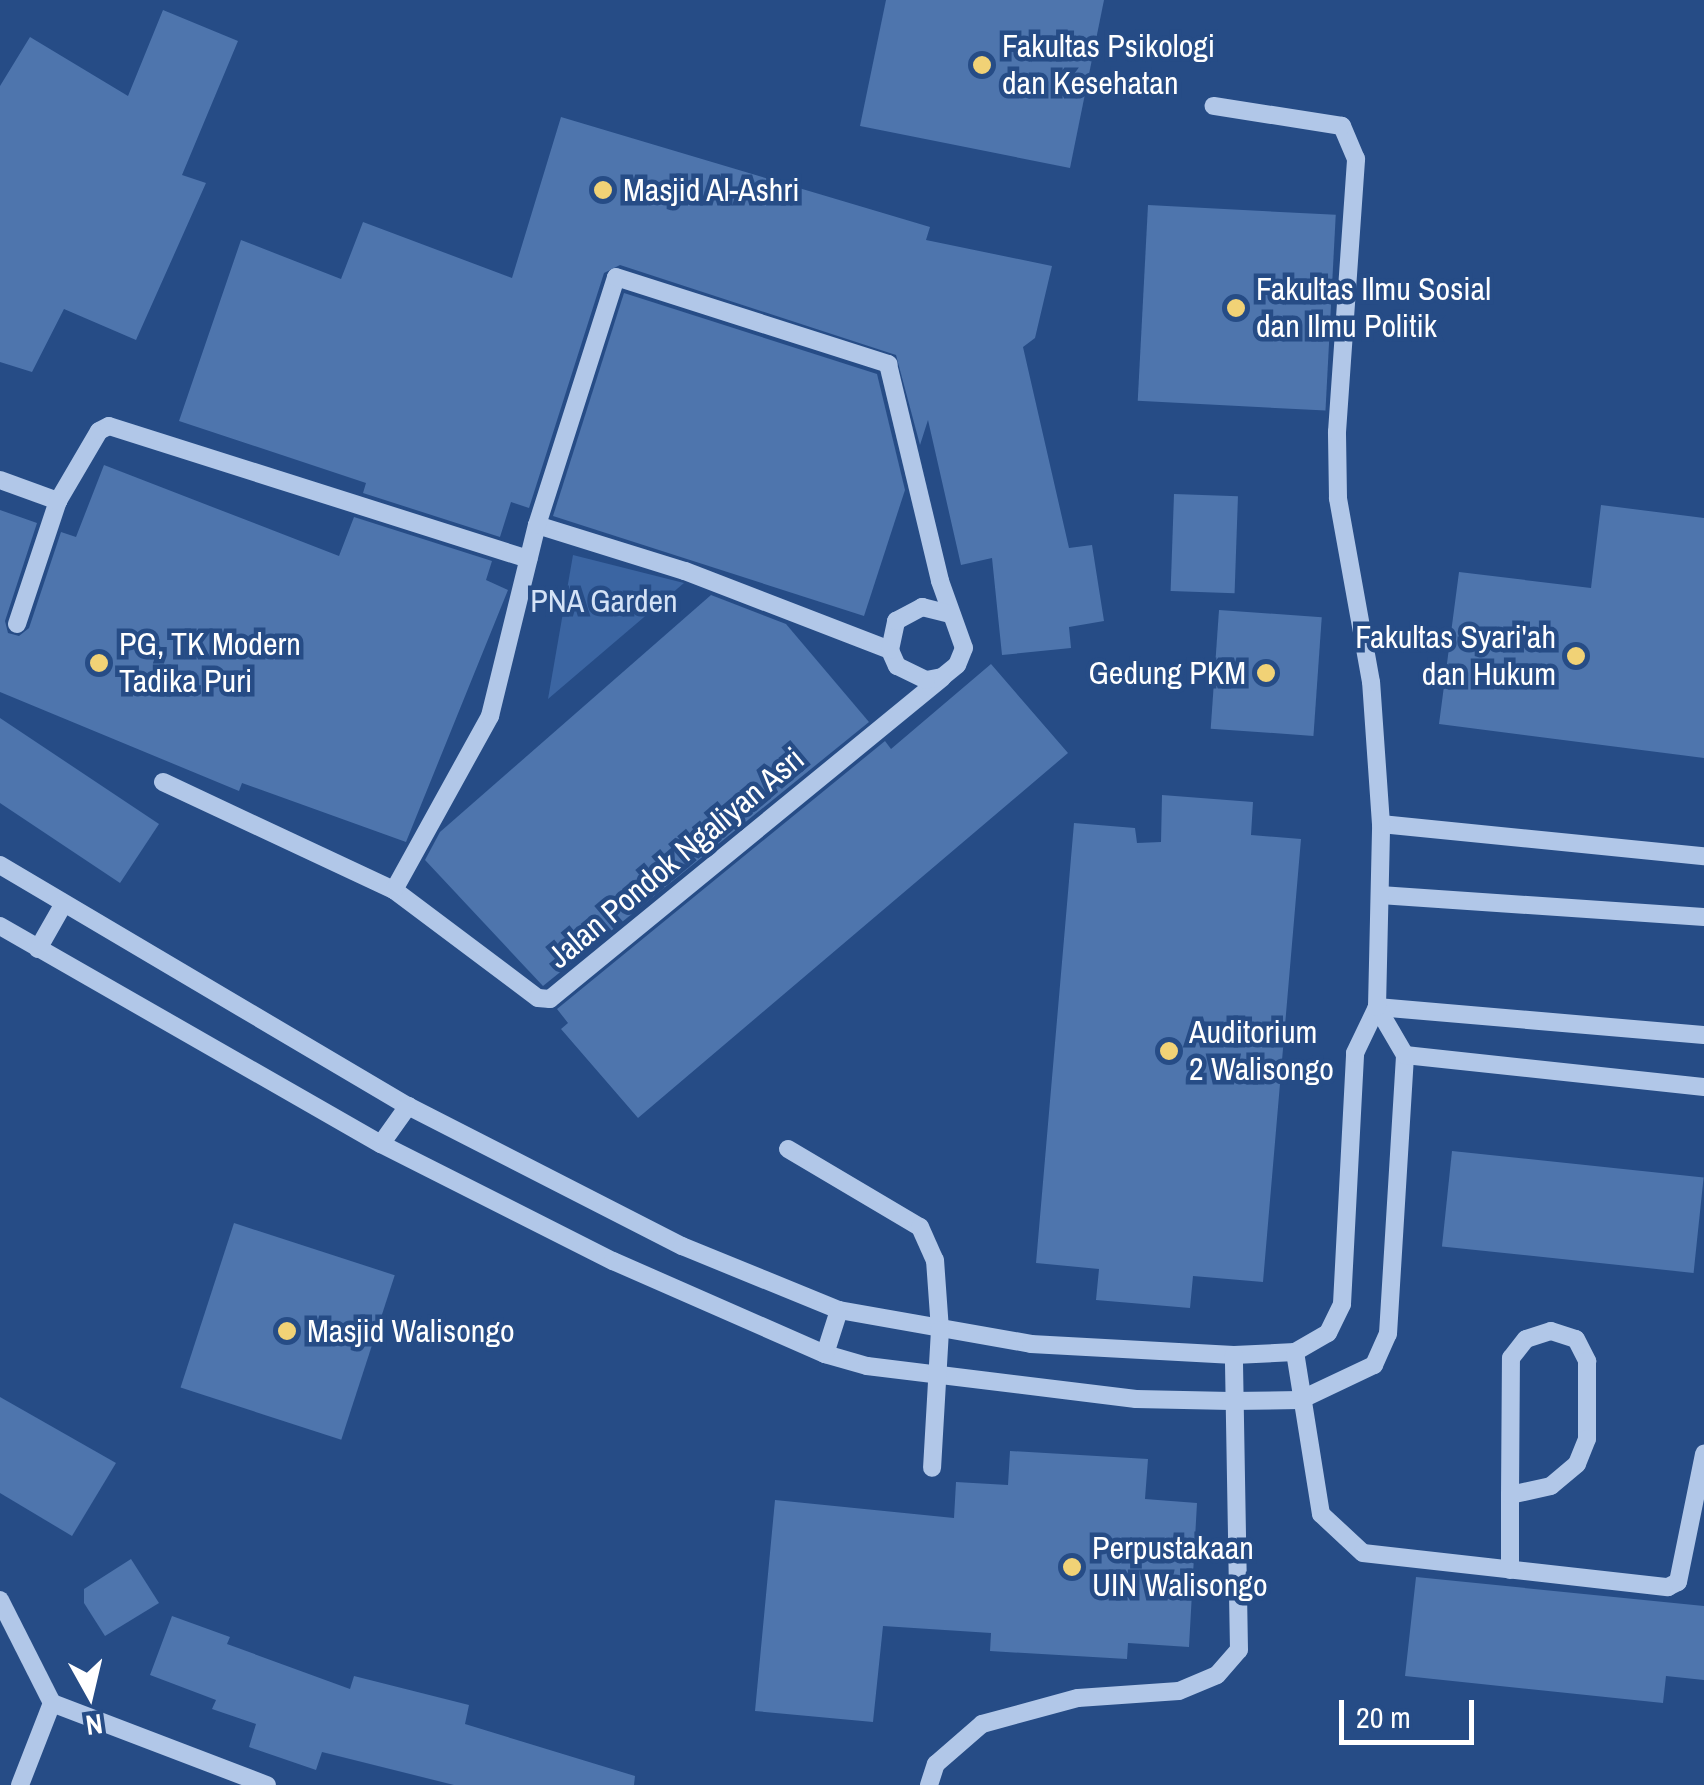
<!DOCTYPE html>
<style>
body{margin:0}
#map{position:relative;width:1704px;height:1785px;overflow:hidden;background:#264c86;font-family:"Archivo Narrow",sans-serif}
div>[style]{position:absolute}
.green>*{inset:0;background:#3b65a2}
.building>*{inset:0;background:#4e75ad;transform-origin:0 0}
.minor>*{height:18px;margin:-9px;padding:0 9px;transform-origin:9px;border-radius:9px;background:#b1c7e8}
.dots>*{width:28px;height:28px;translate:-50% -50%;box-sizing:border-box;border:5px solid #264c86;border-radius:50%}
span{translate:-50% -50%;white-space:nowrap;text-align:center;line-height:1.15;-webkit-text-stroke:9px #264c86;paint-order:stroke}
.poi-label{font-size:32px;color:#fff}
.left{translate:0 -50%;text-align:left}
.right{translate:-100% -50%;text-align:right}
.park-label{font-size:32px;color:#d4e2f6}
.street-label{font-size:32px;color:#fff}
.north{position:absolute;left:40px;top:1645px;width:100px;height:100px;-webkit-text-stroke:8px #264c86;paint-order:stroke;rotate:172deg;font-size:28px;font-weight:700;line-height:40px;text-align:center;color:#fff}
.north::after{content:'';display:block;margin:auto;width:35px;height:45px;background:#fff;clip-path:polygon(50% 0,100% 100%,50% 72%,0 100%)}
.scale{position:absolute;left:1339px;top:1700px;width:135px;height:45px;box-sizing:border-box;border:5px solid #fff;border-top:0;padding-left:12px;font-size:30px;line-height:35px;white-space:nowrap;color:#fff;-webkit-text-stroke:8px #264c86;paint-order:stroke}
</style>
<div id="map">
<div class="green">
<div style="clip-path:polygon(573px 555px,684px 583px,548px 699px)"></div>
</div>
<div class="building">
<div style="clip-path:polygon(886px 0,1104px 0,1070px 168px,860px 126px)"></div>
<div style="clip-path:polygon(163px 10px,238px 41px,182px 175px,206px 183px,136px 340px,64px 309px,32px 372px,0 362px,0 86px,30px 37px,128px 96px)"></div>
<div style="clip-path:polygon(561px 117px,930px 227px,926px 240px,1052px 266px,1035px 338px,1023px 347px,1069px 548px,1092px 545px,1104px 621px,1069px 627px,1071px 648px,1002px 655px,992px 558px,961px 565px,928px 420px,920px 445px,896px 355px,620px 265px,604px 273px,529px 508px,511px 502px,500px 537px,363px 493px,366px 483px,179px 421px,241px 240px,341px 279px,363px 222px,512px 278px)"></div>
<div style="left:1148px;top:205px;width:188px;height:196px;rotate:3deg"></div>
<div style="clip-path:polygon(624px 293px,877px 374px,905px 490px,864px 616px,553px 516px)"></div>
<div style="clip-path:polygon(104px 465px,339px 556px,354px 517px,492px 561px,486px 580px,508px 590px,406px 842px,242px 783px,239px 791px,0 692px,0 510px,37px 523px,5px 621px,8px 633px,19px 636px,29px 628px,61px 532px,76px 537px)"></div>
<div style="left:1174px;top:494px;width:64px;height:97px;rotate:2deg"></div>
<div style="clip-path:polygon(1601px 505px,1704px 518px,1704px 758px,1439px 724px,1459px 572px,1591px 588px)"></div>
<div style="clip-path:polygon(711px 595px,786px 624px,869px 722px,543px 986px,425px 860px,440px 832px)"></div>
<div style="left:1219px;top:610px;width:103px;height:119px;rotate:4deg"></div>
<div style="clip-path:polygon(991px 664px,1068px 753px,638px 1118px,561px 1029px,568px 1023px,557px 1009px,885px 741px,891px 749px)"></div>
<div style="clip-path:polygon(0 718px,159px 824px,120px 883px,0 803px)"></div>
<div style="clip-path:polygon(1162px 795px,1253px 802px,1251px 835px,1301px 839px,1263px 1282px,1193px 1276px,1190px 1308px,1096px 1300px,1099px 1269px,1036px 1263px,1074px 823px,1135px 828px,1137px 843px,1161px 842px)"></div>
<div style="left:1452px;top:1151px;width:253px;height:96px;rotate:6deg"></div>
<div style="left:234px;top:1223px;width:169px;height:173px;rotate:18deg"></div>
<div style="clip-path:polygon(0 1397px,116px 1463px,72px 1536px,0 1493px)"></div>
<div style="clip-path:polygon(1010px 1451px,1148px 1459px,1145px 1499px,1197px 1503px,1189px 1647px,1128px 1643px,1127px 1659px,990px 1651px,991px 1633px,883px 1626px,873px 1722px,755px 1711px,775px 1500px,954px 1518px,956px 1482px,1008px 1485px)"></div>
<div style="clip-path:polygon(131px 1559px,159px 1603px,105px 1636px,84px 1603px,84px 1589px)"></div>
<div style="clip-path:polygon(1416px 1577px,1704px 1606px,1704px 1680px,1666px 1676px,1663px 1703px,1405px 1676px)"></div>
<div style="clip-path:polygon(172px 1616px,230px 1637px,227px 1644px,350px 1689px,354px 1676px,469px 1705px,465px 1724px,635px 1776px,634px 1785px,454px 1785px,322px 1752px,316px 1770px,249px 1747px,256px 1724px,212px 1709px,216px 1700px,150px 1675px)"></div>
</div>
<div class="minor">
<div style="left:0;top:480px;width:62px;rotate:19.9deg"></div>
<div style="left:537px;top:525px;width:155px;rotate:17.3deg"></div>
<div style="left:685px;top:571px;width:220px;rotate:21.1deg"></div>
<div style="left:17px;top:624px;width:130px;rotate:-71.6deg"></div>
<div style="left:58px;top:501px;width:81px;rotate:-59.6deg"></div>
<div style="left:99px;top:431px;width:11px;rotate:-27deg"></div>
<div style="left:109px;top:426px;width:440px;rotate:17.6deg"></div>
<div style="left:163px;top:782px;width:255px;rotate:25.1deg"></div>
<div style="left:394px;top:890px;width:180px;rotate:36.9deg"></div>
<div style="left:538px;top:998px;width:12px;rotate:5deg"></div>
<div style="left:550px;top:999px;width:507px;rotate:-39.31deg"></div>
<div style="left:1381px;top:824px;width:325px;rotate:5.7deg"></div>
<div style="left:0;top:865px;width:474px;rotate:30.6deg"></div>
<div style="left:408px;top:1106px;width:308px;rotate:27.1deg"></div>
<div style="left:682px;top:1246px;width:170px;rotate:22.2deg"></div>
<div style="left:839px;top:1310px;width:195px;rotate:10deg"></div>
<div style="left:1031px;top:1344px;width:203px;rotate:3.1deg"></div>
<div style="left:1234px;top:1355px;width:61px;rotate:-2.8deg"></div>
<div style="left:1295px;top:1352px;width:38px;rotate:-30deg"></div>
<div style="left:1328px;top:1333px;width:32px;rotate:-64deg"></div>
<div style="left:1342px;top:1304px;width:251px;rotate:-87deg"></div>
<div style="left:1355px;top:1053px;width:51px;rotate:-64.4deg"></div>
<div style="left:1377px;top:1007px;width:328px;rotate:4.9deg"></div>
<div style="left:394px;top:890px;width:199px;rotate:-61.1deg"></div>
<div style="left:490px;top:716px;width:197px;rotate:-76.2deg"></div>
<div style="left:537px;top:525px;width:260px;rotate:-72.3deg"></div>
<div style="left:616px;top:277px;width:286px;rotate:17.7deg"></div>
<div style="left:888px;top:364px;width:223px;rotate:76.5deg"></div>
<div style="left:940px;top:581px;width:71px;rotate:70.3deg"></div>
<div style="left:964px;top:648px;width:18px;rotate:112deg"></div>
<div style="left:957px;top:665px;width:19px;rotate:141deg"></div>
<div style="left:942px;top:677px;width:16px;rotate:169deg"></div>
<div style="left:926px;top:680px;width:32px;rotate:-154deg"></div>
<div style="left:897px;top:666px;width:17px;rotate:-114deg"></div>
<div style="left:890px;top:650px;width:30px;rotate:-78deg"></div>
<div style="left:896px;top:621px;width:30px;rotate:-28deg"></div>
<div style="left:922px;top:607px;width:29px;rotate:14deg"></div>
<div style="left:1380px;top:895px;width:325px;rotate:3.9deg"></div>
<div style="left:0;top:926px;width:439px;rotate:29.8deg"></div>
<div style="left:381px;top:1144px;width:260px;rotate:26.8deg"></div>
<div style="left:613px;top:1261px;width:232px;rotate:23.7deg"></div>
<div style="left:825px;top:1354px;width:44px;rotate:15.9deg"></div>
<div style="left:867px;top:1366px;width:271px;rotate:7deg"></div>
<div style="left:1136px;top:1399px;width:95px;rotate:1.2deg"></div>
<div style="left:1231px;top:1401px;width:69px;rotate:-0.8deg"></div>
<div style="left:1300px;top:1400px;width:82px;rotate:-25.3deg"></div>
<div style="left:1374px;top:1365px;width:34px;rotate:-66deg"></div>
<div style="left:1388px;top:1334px;width:280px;rotate:-86.5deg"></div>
<div style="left:1405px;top:1055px;width:56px;rotate:-120.3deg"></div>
<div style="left:1377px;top:1007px;width:183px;rotate:-88.7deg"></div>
<div style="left:1381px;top:824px;width:142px;rotate:-94deg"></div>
<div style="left:1371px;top:682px;width:187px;rotate:-100.2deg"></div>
<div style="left:1338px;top:498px;width:66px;rotate:-90.9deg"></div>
<div style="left:1337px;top:432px;width:274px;rotate:-86deg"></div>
<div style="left:1356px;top:159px;width:36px;rotate:-113deg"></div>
<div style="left:1342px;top:126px;width:130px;rotate:-171.1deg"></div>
<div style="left:38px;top:949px;width:51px;rotate:-60.4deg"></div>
<div style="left:1405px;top:1055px;width:301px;rotate:6.1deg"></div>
<div style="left:381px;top:1144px;width:47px;rotate:-54.6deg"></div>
<div style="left:788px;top:1149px;width:153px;rotate:30.6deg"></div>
<div style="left:920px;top:1227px;width:36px;rotate:66deg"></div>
<div style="left:935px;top:1260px;width:70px;rotate:85.9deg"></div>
<div style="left:940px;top:1330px;width:138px;rotate:93.3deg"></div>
<div style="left:1295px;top:1352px;width:164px;rotate:80.9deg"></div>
<div style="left:1321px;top:1514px;width:57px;rotate:42.9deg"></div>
<div style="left:1363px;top:1553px;width:307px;rotate:6.4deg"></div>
<div style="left:1668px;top:1587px;width:11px;rotate:-27deg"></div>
<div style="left:1678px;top:1582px;width:131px;rotate:-78.5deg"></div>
<div style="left:825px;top:1354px;width:46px;rotate:-72.3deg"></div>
<div style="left:1510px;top:1570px;width:75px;rotate:-90deg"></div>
<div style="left:1510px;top:1495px;width:137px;rotate:-89.6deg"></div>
<div style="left:1511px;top:1358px;width:24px;rotate:-52deg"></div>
<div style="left:1526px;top:1339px;width:26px;rotate:-18deg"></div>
<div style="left:1551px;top:1331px;width:26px;rotate:18deg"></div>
<div style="left:1576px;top:1339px;width:25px;rotate:63deg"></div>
<div style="left:1587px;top:1361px;width:78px;rotate:90deg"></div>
<div style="left:1587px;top:1439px;width:27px;rotate:112deg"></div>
<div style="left:1577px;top:1464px;width:34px;rotate:140deg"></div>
<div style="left:1551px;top:1486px;width:42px;rotate:167.6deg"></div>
<div style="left:0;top:1600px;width:115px;rotate:63.2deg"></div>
<div style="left:52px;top:1703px;width:230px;rotate:20.9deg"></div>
<div style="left:20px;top:1785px;width:88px;rotate:-68.7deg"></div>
<div style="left:929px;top:1785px;width:22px;rotate:-72deg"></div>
<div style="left:936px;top:1764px;width:61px;rotate:-41deg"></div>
<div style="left:982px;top:1724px;width:99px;rotate:-15.2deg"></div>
<div style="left:1078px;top:1698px;width:101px;rotate:-4deg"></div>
<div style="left:1179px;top:1691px;width:41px;rotate:-22.8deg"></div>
<div style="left:1217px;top:1675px;width:33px;rotate:-49deg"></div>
<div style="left:1239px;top:1650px;width:295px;rotate:-91deg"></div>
</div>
<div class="dots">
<div style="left:982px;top:65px;background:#f1d276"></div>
<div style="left:603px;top:190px;background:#f1d276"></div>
<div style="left:1236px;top:308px;background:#f1d276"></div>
<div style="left:1576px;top:656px;background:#f1d276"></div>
<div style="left:99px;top:663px;background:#f1d276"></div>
<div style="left:1266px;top:673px;background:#f1d276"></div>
<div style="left:1169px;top:1051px;background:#f1d276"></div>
<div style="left:287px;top:1331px;background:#f1d276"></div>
<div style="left:1072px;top:1567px;background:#f1d276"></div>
</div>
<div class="poi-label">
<span class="left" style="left:1002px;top:65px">Fakultas Psikologi<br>dan Kesehatan</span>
<span class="left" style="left:623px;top:190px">Masjid Al-Ashri</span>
<span class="left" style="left:1256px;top:308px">Fakultas Ilmu Sosial<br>dan Ilmu Politik</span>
<span class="right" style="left:1556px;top:656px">Fakultas Syari'ah<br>dan Hukum</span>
<span class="left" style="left:119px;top:663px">PG, TK Modern<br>Tadika Puri</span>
<span class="right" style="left:1246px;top:673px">Gedung PKM</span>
<span class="left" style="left:1189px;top:1051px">Auditorium<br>2 Walisongo</span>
<span class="left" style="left:307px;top:1331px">Masjid Walisongo</span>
<span class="left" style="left:1092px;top:1567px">Perpustakaan<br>UIN Walisongo</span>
</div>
<div class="park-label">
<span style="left:604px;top:601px">PNA Garden</span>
</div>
<div class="street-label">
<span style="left:676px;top:858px;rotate:-40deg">Jalan Pondok Ngaliyan Asri</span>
</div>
<div class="north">N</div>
<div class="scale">20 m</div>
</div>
